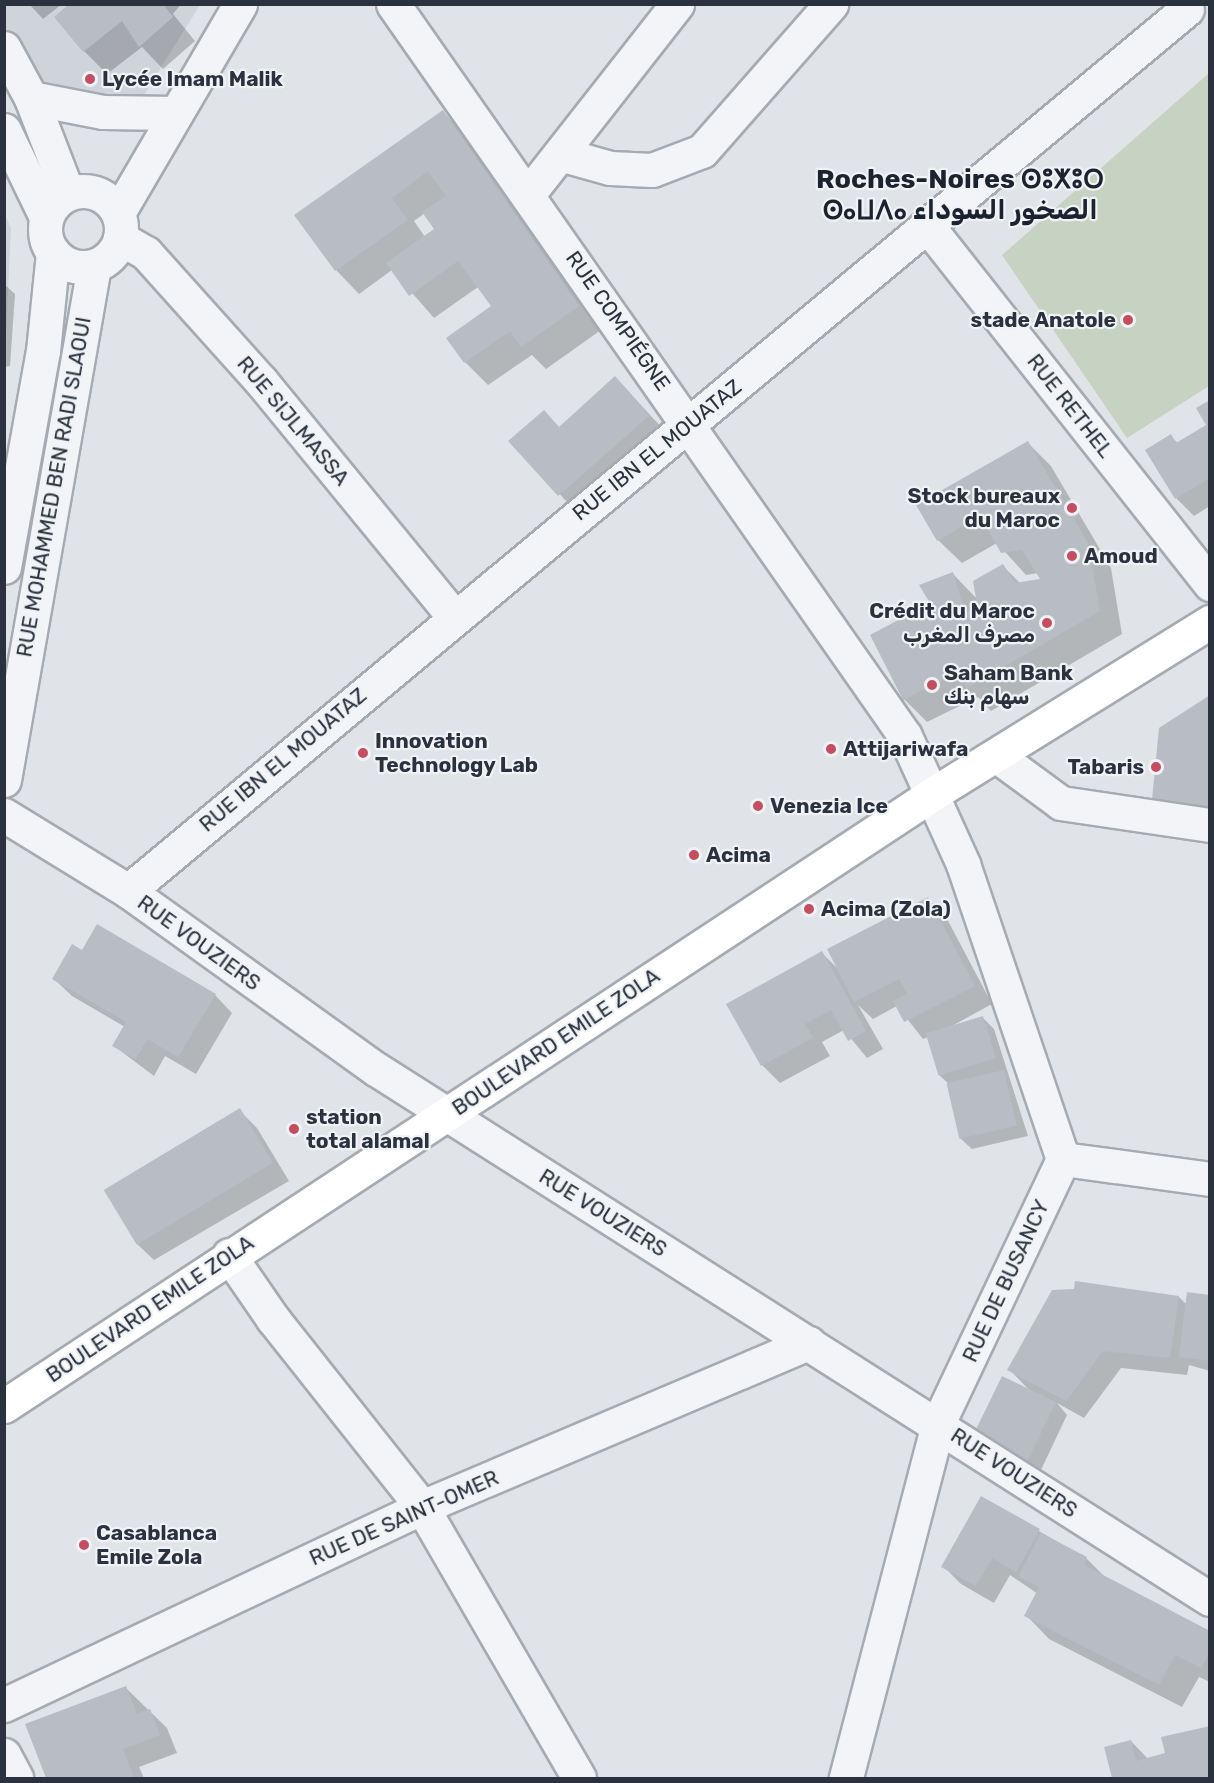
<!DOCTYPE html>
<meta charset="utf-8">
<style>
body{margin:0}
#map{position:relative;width:1214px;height:1783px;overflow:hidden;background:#e0e4e8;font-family:Rubik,Vazirmatn,"Noto Sans Tifinagh",sans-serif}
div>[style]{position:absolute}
.built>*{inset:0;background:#cfd3da}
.green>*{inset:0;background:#c6d2c2}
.shadow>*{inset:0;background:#0003}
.building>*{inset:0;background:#b8bdc5;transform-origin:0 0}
.roads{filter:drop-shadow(2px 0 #a6abb2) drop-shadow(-2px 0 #a6abb2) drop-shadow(0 2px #a6abb2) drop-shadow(0 -2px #a6abb2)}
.minor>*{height:33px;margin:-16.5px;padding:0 16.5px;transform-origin:16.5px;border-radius:16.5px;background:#f3f4f7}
.minor>.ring{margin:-16.5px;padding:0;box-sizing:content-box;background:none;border:33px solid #f3f4f7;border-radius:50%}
.major>*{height:33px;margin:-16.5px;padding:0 16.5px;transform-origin:16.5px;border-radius:16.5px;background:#fff}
.dots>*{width:16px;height:16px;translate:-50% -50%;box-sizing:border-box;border:3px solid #f0f2f6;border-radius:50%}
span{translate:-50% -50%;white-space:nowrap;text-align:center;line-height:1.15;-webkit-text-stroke:4.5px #f0f2f6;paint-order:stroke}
.poi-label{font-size:21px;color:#2a323f;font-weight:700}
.left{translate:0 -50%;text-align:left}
.right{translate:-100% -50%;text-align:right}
.street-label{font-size:21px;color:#2a323f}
.district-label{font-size:27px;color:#1c2330;font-weight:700}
.frame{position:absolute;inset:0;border:6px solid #2a323f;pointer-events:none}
</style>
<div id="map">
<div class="built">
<div style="clip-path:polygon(4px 5px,200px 5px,127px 122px,50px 117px,5px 41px)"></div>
<div style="clip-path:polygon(5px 215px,11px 228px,5px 355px)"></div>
</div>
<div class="green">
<div style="clip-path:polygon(1209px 73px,1209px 386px,1127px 438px,1002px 255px)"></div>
</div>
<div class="shadow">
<div style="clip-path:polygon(29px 4px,62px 4px,43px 19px)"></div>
<div style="clip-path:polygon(71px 4px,181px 4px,173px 14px,195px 41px,163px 69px,142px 47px,107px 74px,84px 51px)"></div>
<div style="clip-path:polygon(evenodd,443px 112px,466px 135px,601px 330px,546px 369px,532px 355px,488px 385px,465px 362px,493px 307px,478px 287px,434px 318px,392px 270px,359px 294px,336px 270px,443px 112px,425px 213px,436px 229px,425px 237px,414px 221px,425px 213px)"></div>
<div style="clip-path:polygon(4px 284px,15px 294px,10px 366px,4px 367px)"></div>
<div style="clip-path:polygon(615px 378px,667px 433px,577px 513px,511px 441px,544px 412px,560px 428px)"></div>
<div style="clip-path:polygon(1210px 402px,1210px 506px,1194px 516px,1176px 498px,1170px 436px,1178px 443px,1208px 425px)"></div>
<div style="clip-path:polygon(1028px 443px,1051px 466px,1111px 568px,1122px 634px,991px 711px,978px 697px,927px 722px,904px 699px,932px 603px,953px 574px,977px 599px,1003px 566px,1021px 584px,1042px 580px,1038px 573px,1026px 575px,997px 543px,962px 563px,938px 540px)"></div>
<div style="clip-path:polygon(928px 899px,946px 917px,992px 1004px,950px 1027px,982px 1017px,994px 1029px,1028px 1136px,972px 1149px,960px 1138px,949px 1084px,939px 1075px,928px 1037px,923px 1039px,897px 1006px,873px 1019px,858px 1005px,883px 1049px,867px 1058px,844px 1030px,822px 1042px,830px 1056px,780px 1083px,762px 1065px,728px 1005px,822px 953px,839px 970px)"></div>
<div style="clip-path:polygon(82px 952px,215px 995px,232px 1013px,196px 1074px,165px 1056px,154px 1076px,114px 1046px,125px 1027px,72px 996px,54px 979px)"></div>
<div style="clip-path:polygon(239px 1110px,257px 1128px,289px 1181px,154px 1260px,136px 1243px)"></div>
<div style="clip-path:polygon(1179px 1297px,1187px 1305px,1210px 1297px,1210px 1371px,1189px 1365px,1187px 1375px,1121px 1368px,1084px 1418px,1057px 1403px,1067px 1415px,1040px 1472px,987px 1448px,1029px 1390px,1009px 1369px)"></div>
<div style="clip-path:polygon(981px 1498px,1086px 1558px,1107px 1579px,1210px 1632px,1210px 1682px,1199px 1677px,1182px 1707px,1049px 1639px,1026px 1615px,1038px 1594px,1010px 1575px,994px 1603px,961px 1584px,943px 1566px)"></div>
<div style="clip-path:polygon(126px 1688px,167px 1728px,177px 1753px,139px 1767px,144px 1778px,48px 1778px,27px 1725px)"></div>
<div style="clip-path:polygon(1210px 1727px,1210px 1778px,1114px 1778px,1106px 1748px,1131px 1741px,1148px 1759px,1167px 1755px)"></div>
</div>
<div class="building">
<div style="clip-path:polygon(69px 4px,163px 4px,173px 17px,139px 47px,122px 21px,83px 52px,54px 17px)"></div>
<div style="clip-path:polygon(443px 110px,579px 306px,521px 347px,510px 331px,464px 363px,446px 338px,491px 306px,458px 261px,409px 296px,386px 263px,434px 229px,422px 212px,446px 196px,428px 171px,392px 198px,408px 220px,335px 271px,294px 215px)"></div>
<div style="clip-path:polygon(615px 376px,650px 415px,558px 496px,508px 441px,544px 410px,559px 427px)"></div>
<div style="clip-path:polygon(1210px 400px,1210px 478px,1175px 499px,1145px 450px,1171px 434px,1176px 443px,1206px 425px,1196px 408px)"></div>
<div style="clip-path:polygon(1028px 441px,1088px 543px,1100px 611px,967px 688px,958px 673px,903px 700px,870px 635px,930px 603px,919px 585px,953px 572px,965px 612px,978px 610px,973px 581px,1003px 564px,1015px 583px,1040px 579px,1022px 550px,1001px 553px,980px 516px,937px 541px,916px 505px)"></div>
<div style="clip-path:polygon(1210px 695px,1210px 816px,1151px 810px,1159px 728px)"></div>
<div style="clip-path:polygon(928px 897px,975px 986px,904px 1022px,893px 1001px,907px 994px,899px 979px,854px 1002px,827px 949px)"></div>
<div style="clip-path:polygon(97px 924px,216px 994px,178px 1057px,147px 1039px,136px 1059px,112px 1046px,126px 1022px,52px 979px,72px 944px,82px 950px)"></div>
<div style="clip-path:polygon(822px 951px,866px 1031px,848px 1041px,831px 1010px,805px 1024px,813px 1038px,761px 1066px,726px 1004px)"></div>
<div style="left:983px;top:1016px;width:44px;height:60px;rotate:73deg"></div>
<div style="left:1004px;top:1070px;width:57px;height:59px;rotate:77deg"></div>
<div style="left:240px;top:1108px;width:64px;height:159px;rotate:59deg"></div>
<div style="clip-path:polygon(1075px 1281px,1179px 1296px,1170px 1358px,1103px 1351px,1066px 1401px,1007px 1370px,1052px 1290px,1074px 1289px)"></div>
<div style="clip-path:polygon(1187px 1292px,1210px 1295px,1210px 1361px,1179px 1357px)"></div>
<div style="left:1002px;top:1376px;width:60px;height:67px;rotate:26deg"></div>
<div style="clip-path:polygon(981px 1496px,1040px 1529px,1016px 1572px,992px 1558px,976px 1586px,941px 1567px)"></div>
<div style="clip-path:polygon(1041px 1533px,1087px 1557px,1084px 1565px,1210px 1631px,1210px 1651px,1201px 1668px,1175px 1655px,1159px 1685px,1024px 1616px,1039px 1587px,1018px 1577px)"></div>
<div style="clip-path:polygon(126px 1686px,137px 1714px,150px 1709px,160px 1735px,123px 1749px,134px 1778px,46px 1778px,25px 1724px)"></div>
<div style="clip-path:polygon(1210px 1726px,1210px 1778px,1112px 1778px,1104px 1747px,1131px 1740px,1136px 1761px,1165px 1753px,1161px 1737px)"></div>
</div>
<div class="roads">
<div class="minor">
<div style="left:393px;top:4px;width:893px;rotate:55.03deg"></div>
<div style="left:905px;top:736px;width:141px;rotate:65.6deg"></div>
<div style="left:963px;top:864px;width:311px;rotate:71.3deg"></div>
<div style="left:1063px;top:1159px;width:293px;rotate:115.3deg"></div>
<div style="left:938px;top:1424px;width:366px;rotate:104.6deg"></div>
<div style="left:4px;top:48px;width:57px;rotate:61.6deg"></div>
<div style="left:31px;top:98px;width:103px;rotate:68.9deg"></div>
<div style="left:31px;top:98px;width:73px;rotate:11deg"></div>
<div style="left:103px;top:112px;width:73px;rotate:0.8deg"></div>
<div style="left:4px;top:130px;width:97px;rotate:64.2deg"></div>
<div style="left:560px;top:154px;width:52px;rotate:15.6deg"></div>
<div style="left:610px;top:168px;width:42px;rotate:2.7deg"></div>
<div style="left:652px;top:170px;width:53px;rotate:-20.8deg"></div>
<div style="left:702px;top:151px;width:196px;rotate:-48.7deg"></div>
<div class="ring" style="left:45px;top:191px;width:43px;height:43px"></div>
<div style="left:529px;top:193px;width:240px;rotate:-51.9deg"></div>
<div style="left:118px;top:213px;width:242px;rotate:-59.7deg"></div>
<div style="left:929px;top:228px;width:454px;rotate:51.7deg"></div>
<div style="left:120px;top:238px;width:30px;rotate:30deg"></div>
<div style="left:146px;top:253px;width:172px;rotate:48.1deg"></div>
<div style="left:261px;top:381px;width:305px;rotate:50.7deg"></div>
<div style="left:4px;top:567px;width:219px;rotate:-79.8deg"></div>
<div style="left:43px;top:351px;width:99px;rotate:-84.2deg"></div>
<div style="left:997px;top:756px;width:79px;rotate:36.3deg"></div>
<div style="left:1061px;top:803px;width:151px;rotate:8.4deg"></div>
<div style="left:4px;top:780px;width:522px;rotate:-80.07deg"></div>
<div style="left:4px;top:815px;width:145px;rotate:31.5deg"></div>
<div style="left:128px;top:891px;width:305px;rotate:35.7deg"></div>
<div style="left:376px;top:1069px;width:988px;rotate:32.44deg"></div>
<div style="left:128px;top:891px;width:1378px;rotate:-39.79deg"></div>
<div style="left:1063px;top:1159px;width:148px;rotate:7.7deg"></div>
<div style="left:229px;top:1255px;width:78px;rotate:55.5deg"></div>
<div style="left:273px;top:1319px;width:240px;rotate:51.6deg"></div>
<div style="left:422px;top:1507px;width:313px;rotate:59.9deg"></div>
<div style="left:4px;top:1705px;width:463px;rotate:-25.3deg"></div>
<div style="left:422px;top:1507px;width:420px;rotate:-23deg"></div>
<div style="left:4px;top:1755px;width:26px;rotate:62deg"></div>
</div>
<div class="major">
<div style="left:4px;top:1406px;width:1114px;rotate:-33.39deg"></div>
<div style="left:934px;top:793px;width:325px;rotate:-31.8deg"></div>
</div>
</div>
<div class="dots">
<div style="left:90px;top:79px;background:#c54d60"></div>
<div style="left:1128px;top:320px;background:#c54d60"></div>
<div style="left:1072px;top:508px;background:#c54d60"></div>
<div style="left:1072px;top:556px;background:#c54d60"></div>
<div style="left:1047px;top:623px;background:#c54d60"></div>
<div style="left:932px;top:685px;background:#c54d60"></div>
<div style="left:831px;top:749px;background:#c54d60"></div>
<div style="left:363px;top:753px;background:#c54d60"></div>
<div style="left:1156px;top:767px;background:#c54d60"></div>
<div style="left:758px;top:806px;background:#c54d60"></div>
<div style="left:694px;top:855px;background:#c54d60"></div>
<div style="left:809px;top:909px;background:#c54d60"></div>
<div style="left:294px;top:1129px;background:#c54d60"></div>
<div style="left:84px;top:1545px;background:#c54d60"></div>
</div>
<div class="poi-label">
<span class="left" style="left:102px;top:79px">Lycée Imam Malik</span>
<span class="right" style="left:1116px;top:320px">stade Anatole</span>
<span class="right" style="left:1060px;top:508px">Stock bureaux<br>du Maroc</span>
<span class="left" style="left:1084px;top:556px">Amoud</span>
<span class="right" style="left:1035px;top:623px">Crédit du Maroc<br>مصرف المغرب</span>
<span class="left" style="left:944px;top:685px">Saham Bank<br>سهام بنك</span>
<span class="left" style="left:375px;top:753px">Innovation<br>Technology Lab</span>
<span class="left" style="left:843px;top:749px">Attijariwafa</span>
<span class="right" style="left:1144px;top:767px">Tabaris</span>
<span class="left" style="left:770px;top:806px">Venezia Ice</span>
<span class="left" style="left:706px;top:855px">Acima</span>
<span class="left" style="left:821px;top:909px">Acima (Zola)</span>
<span class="left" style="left:306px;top:1129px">station<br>total alamal</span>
<span class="left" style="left:96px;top:1545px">Casablanca<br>Emile Zola</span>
</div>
<div class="street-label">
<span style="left:618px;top:321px;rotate:55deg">RUE COMPIÉGNE</span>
<span style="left:1070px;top:406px;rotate:52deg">RUE RETHEL</span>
<span style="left:293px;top:421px;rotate:50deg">RUE SIJLMASSA</span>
<span style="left:657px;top:450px;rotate:-39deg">RUE IBN EL MOUATAZ</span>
<span style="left:54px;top:487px;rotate:-80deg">RUE MOHAMMED BEN RADI SLAOUI</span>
<span style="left:283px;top:760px;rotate:-40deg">RUE IBN EL MOUATAZ</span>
<span style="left:199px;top:943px;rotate:36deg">RUE VOUZIERS</span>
<span style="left:556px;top:1042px;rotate:-34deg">BOULEVARD EMILE ZOLA</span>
<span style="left:603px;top:1213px;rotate:32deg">RUE VOUZIERS</span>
<span style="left:1006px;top:1281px;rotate:-65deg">RUE DE BUSANCY</span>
<span style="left:150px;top:1309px;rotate:-34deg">BOULEVARD EMILE ZOLA</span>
<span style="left:1014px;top:1473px;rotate:33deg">RUE VOUZIERS</span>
<span style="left:404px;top:1518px;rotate:-24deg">RUE DE SAINT-OMER</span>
</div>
<div class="district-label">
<span style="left:960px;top:195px">Roches-Noires ⵙⵓⵅⵓⵔ<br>ⵙⴰⵡⴷⴰ الصخور السوداء</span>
</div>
<div class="frame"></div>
</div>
